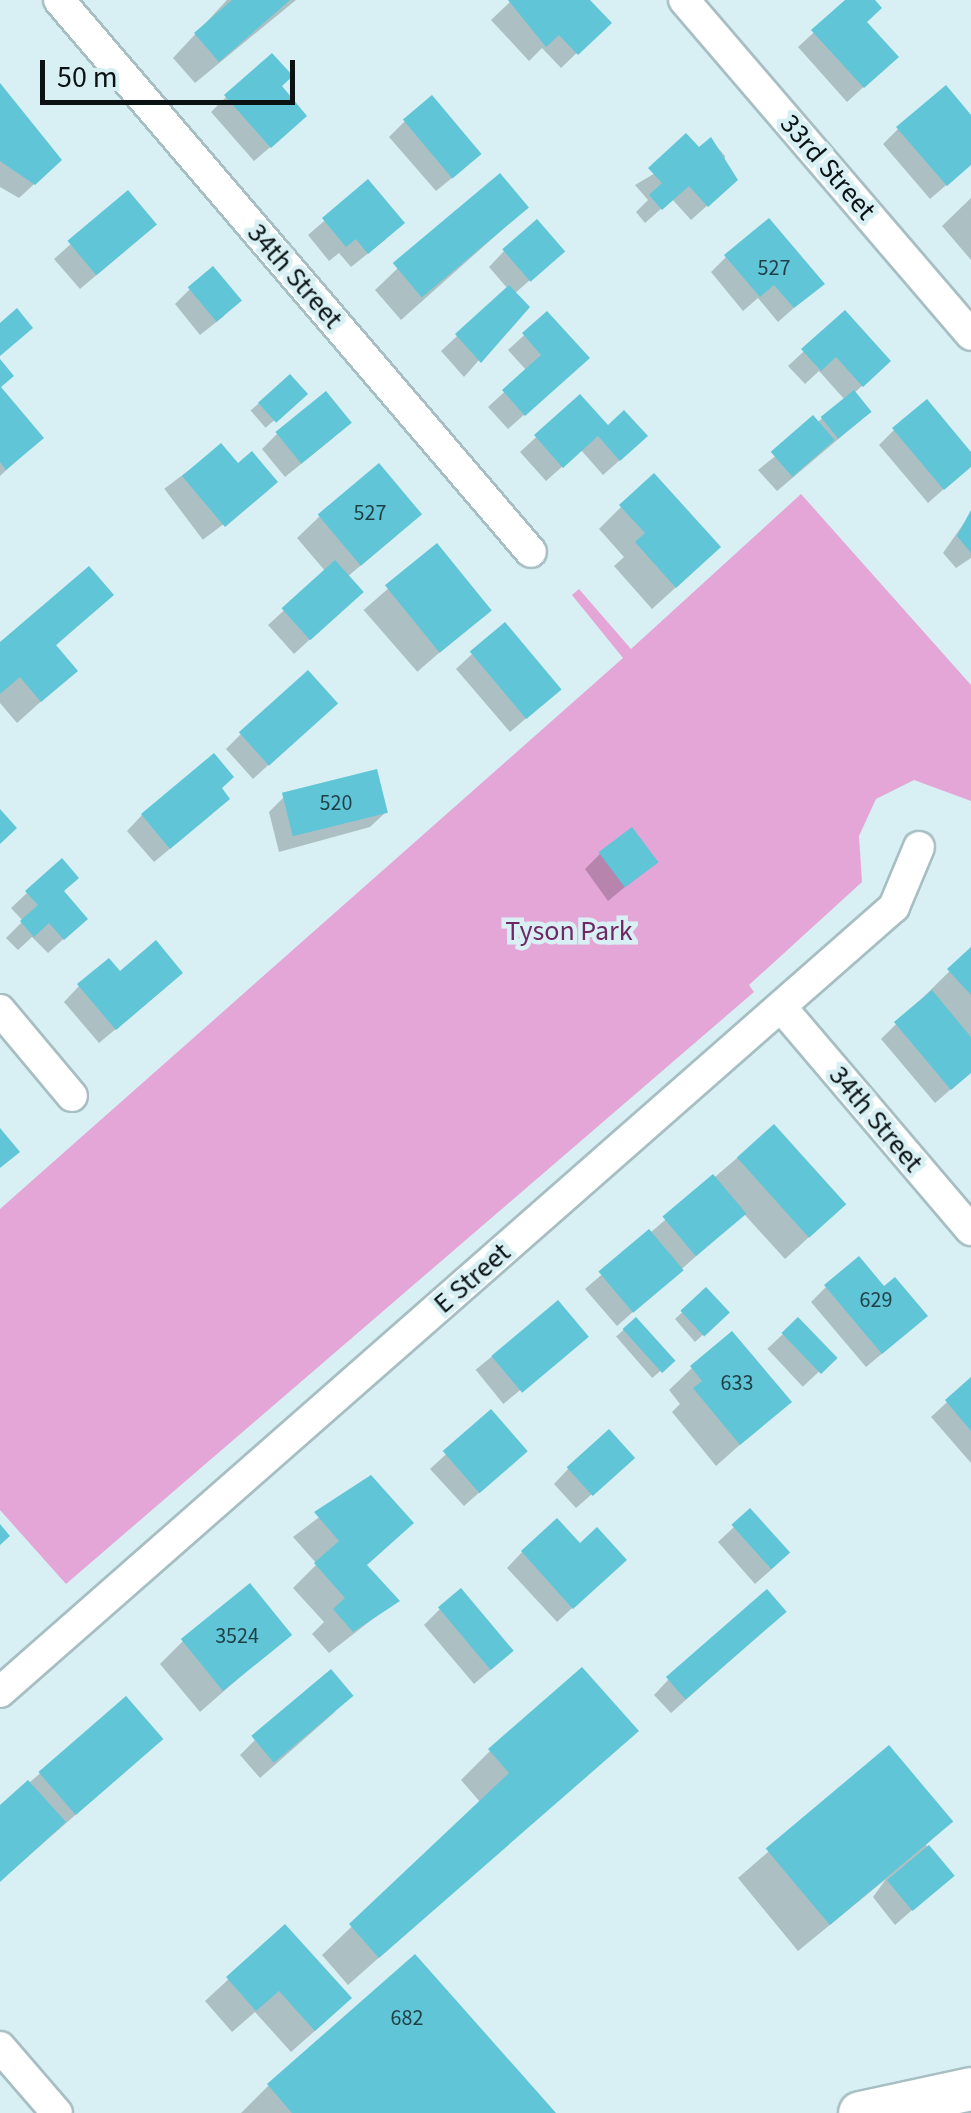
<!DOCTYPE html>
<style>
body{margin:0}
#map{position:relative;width:971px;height:2113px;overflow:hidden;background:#d8f0f4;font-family:"Source Sans 3",sans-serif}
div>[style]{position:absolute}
.green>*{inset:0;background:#e4a5d7}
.shadow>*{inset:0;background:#0003;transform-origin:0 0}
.building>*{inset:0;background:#5fc5d7;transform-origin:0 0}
.roads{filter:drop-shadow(2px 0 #a7bec2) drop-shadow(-2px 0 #a7bec2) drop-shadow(0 2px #a7bec2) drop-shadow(0 -2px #a7bec2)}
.street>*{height:30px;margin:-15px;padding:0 15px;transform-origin:15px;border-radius:15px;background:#fff}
.secondary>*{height:42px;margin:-21px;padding:0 21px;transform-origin:21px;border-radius:21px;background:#fff}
span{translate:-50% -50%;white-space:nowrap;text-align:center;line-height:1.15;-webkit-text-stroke:9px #d8f0f4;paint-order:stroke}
.number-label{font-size:22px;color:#1f3f45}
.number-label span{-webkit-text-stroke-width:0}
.street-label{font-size:28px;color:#0a1214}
.park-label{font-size:28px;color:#702865}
.scale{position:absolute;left:40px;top:60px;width:255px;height:45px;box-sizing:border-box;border:5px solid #0a1214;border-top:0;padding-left:12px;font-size:30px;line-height:35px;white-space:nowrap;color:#0a1214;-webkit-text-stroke:8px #d8f0f4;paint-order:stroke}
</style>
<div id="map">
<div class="green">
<div style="clip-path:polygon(801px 494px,971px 685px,971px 801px,914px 780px,876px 799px,859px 836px,862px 882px,749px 985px,754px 992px,66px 1584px,0 1510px,0 1209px,623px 658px,572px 595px,579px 589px,631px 649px)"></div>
</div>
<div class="shadow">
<div style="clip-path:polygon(227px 0,296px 0,195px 83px,173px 58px)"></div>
<div style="clip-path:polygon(512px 0,579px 0,608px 23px,561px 68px,542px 48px,529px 61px,491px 20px)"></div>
<div style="clip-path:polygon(849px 0,872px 0,864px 22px,880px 72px,847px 102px,798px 47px)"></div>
<div style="clip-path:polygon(0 87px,44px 175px,19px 198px,0 187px)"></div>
<div style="clip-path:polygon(279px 87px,289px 131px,254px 161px,211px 112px,226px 97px)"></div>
<div style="clip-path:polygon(971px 118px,971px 164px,930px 199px,883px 144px,898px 129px)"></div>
<div style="clip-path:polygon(405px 121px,463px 169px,436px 191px,389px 137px)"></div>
<div style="clip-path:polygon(711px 140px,725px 156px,719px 195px,691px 220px,672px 199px,645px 223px,636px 212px,648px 200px,635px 185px)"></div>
<div style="clip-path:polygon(368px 183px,386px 239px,351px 267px,339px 253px,329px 261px,308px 235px)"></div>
<div style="clip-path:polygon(127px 194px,138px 240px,80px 289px,54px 259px)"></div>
<div style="clip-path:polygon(971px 198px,971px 260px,942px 226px)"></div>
<div style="clip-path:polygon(503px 229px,401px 320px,375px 290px,398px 268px)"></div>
<div style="clip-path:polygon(504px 251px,546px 266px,514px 294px,526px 307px,464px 377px,441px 351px,508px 289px,489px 267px)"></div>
<div style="clip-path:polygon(726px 257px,821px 284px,778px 322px,758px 298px,743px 311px,711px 272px)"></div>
<div style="clip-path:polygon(190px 289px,224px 316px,200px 335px,175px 304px)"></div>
<div style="clip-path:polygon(845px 313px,872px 377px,854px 393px,862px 419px,777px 491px,758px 470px,845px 400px,819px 371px,805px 384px,788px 366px)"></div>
<div style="clip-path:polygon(547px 314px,571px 373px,508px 429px,488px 407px,527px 371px,508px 350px)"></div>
<div style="left:289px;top:377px;width:23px;height:51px;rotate:49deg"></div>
<div style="clip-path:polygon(0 390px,41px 438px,0 476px)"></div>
<div style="clip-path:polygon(580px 397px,630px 451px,603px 475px,581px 450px,546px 481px,520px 452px)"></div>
<div style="clip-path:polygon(894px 430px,971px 456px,971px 465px,928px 503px,879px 445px)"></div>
<div style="clip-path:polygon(277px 434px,333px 438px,285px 477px,262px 449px)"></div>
<div style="left:221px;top:446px;width:64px;height:71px;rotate:53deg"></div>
<div style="clip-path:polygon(621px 507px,695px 570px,652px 609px,614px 566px,624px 557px,599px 529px)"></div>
<div style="clip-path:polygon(971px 513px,971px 558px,956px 568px,943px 553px)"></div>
<div style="clip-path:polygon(320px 516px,396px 536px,347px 577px,345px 607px,294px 654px,268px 625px,326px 572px,297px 538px)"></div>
<div style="left:436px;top:547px;width:82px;height:96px;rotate:49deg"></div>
<div style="clip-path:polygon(111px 595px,54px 647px,75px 671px,17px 723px,0 703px,0 645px)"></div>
<div style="clip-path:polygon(472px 654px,543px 704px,510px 732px,456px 669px)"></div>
<div style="clip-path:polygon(320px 718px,253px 779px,226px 749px,241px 734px)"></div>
<div style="clip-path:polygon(219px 789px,212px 814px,154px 862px,127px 831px,142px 815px)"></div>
<div style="clip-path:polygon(284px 797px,386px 812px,370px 827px,279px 852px,269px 812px)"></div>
<div style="clip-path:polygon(600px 854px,655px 862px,608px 901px,585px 869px)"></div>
<div style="clip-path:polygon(61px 892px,69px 934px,48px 953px,32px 937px,18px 950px,6px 938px,23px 921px,11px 908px,27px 893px)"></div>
<div style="clip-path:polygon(971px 950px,971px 1072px,935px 1103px,881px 1039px)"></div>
<div style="clip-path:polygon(79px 986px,165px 988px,99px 1043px,64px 1002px)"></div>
<div style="clip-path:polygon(773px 1127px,820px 1227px,785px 1259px,744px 1214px,617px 1326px,585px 1289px)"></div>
<div style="clip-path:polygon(826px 1287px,909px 1331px,866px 1367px,811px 1302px)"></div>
<div style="clip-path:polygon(706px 1290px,719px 1320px,695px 1342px,675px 1319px)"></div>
<div style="left:558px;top:1303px;width:44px;height:106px;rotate:51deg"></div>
<div style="left:635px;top:1320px;width:55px;height:25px;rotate:49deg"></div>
<div style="left:798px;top:1320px;width:52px;height:42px;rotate:47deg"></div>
<div style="clip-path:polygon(692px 1368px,788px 1402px,716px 1466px,672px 1412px,680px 1404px,669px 1390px)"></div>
<div style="clip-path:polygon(971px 1380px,971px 1463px,931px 1417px)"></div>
<div style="clip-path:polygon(491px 1413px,509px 1466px,464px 1506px,430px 1469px)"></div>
<div style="clip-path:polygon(569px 1468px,616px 1473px,576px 1508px,554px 1484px)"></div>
<div style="clip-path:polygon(371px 1478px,365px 1566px,396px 1601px,329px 1653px,312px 1634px,324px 1622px,293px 1588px,317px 1564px,293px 1537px)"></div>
<div style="clip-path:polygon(750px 1512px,772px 1569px,755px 1584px,718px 1542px)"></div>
<div style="clip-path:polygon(522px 1552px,608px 1575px,557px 1622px,507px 1568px)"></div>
<div style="clip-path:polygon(440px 1609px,495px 1666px,474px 1684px,424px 1625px)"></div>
<div style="clip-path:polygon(768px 1627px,671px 1713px,654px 1695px,669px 1679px)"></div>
<div style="clip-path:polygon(289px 1634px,200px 1712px,160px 1664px,183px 1641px)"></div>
<div style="clip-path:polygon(126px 1699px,137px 1761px,0 1881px,0 1808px)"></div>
<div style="clip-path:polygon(336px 1711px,260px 1778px,240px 1755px,255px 1740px)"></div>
<div style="clip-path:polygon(635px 1731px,348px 1985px,322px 1955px,481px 1803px,461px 1780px,490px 1751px)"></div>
<div style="clip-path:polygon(889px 1748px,950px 1821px,926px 1845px,951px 1876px,895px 1925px,873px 1897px,886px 1879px,798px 1951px,738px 1878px)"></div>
<div style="clip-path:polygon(285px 1927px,326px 2021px,291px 2052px,255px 2012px,232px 2032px,205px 2001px)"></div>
<div style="clip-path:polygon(415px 1957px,550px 2113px,241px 2113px,268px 2086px)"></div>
</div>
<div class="building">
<div style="clip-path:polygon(232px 0,290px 0,219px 62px,194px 33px)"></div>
<div style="clip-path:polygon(508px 0,590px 0,612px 23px,578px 55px,559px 35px,546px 47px)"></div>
<div style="clip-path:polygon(845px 0,875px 0,882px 8px,867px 22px,899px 57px,864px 88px,811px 30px)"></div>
<div style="clip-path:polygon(272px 53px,293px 76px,282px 86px,307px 116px,271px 148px,224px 95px)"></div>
<div style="clip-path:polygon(0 83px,62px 160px,35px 185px,0 161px)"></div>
<div style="clip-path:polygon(946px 85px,971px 115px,971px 165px,947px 186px,896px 127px)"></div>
<div style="left:432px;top:95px;width:77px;height:38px;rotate:50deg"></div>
<div style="clip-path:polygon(686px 133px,699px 147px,711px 137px,738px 180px,708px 207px,689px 186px,662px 210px,649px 195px,662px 183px,648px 168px)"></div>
<div style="left:500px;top:173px;width:45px;height:140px;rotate:50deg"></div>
<div style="clip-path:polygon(368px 179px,405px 223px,368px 254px,356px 239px,346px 247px,322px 218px)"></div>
<div style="left:128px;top:190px;width:45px;height:79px;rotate:50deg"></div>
<div style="clip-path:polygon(769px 218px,825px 284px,794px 308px,774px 285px,760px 297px,724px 255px)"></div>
<div style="left:537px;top:219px;width:43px;height:46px;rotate:49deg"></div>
<div style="left:213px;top:266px;width:45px;height:33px;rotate:50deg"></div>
<div style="clip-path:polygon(509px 285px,530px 307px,481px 363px,455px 334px)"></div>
<div style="clip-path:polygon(17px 308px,33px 328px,0 356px,0 323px)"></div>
<div style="clip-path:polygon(845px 310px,891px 361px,863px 387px,836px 357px,821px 371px,801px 349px)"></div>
<div style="clip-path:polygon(547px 311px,590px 358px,525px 416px,502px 390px,541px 355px,522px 333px)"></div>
<div style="clip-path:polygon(0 359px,14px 376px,1px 387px,44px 438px,6px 470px,0 462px)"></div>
<div style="left:290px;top:374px;width:27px;height:43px;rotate:48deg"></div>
<div style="left:854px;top:390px;width:28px;height:43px;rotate:51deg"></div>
<div style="left:326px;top:391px;width:41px;height:65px;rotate:51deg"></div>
<div style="clip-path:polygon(580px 394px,608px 425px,624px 410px,648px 436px,620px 461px,598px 436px,563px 468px,534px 435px)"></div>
<div style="clip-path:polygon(927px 399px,971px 452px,971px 467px,944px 490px,892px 428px)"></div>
<div style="left:813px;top:415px;width:33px;height:56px;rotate:49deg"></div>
<div style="clip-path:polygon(221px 443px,238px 463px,252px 451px,278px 482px,225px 527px,182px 476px)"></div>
<div style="left:379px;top:463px;width:67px;height:80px;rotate:50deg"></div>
<div style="clip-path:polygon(654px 473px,721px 547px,676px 588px,635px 542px,645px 533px,619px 505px)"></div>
<div style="clip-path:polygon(971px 510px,971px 553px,957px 536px)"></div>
<div style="left:437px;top:543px;width:87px;height:67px;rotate:51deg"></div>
<div style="left:335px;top:560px;width:43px;height:72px;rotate:48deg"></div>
<div style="clip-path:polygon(89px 566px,114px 595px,56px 645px,78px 671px,41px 702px,20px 677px,0 694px,0 642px)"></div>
<div style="left:505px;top:622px;width:88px;height:46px;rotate:50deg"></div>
<div style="left:308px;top:670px;width:45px;height:93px;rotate:48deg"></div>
<div style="clip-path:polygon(214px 753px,234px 777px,222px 788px,230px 799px,170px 849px,141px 814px)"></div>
<div style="left:377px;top:769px;width:45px;height:98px;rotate:76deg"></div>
<div style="clip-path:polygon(0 809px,17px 828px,0 844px)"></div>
<div style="left:632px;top:827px;width:44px;height:42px;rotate:53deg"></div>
<div style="clip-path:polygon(62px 858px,79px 878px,64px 891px,88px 919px,64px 940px,49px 923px,34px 937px,20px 921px,38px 905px,25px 891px)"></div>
<div style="clip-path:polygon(156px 940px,183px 973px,116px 1030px,77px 984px,109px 958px,120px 971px)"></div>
<div style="clip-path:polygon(971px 947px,971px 995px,947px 969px)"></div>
<div style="clip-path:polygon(932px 990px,971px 1037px,971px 1073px,951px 1090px,894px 1022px)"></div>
<div style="left:774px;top:1124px;width:108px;height:50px;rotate:48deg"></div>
<div style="clip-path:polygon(0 1128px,20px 1152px,0 1168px)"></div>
<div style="left:713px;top:1174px;width:52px;height:66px;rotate:50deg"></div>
<div style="left:649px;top:1229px;width:54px;height:66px;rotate:50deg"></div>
<div style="clip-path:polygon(859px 1256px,884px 1286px,895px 1277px,928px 1316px,882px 1354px,824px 1285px)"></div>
<div style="left:706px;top:1287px;width:35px;height:35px;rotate:47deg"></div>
<div style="left:558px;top:1300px;width:48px;height:87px;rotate:50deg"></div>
<div style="left:636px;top:1317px;width:59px;height:18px;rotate:48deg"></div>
<div style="left:798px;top:1317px;width:57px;height:23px;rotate:46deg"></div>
<div style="clip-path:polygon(732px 1331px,792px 1402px,740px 1445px,693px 1388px,702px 1381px,690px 1366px)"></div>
<div style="clip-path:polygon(971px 1377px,971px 1431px,945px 1400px)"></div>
<div style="left:491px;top:1409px;width:56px;height:64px;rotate:49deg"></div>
<div style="left:609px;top:1429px;width:39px;height:57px;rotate:48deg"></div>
<div style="clip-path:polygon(371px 1475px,414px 1523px,367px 1565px,400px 1601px,353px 1632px,333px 1609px,345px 1598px,314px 1563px,339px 1541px,314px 1512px)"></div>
<div style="left:750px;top:1508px;width:60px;height:25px;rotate:48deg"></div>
<div style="clip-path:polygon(557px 1518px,580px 1543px,597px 1527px,627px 1560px,573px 1609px,521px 1551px)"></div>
<div style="clip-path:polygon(0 1524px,10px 1536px,0 1545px)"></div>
<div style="left:250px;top:1583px;width:67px;height:89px;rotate:51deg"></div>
<div style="left:461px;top:1588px;width:82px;height:30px;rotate:50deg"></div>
<div style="left:767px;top:1589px;width:30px;height:134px;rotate:49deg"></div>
<div style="clip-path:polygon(582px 1667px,639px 1731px,379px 1958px,349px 1924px,509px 1773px,488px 1749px)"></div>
<div style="left:331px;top:1669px;width:35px;height:104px;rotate:50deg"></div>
<div style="left:126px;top:1696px;width:57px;height:116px;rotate:49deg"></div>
<div style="left:889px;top:1745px;width:100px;height:161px;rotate:50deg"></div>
<div style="clip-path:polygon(28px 1780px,66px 1822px,0 1882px,0 1805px)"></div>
<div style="left:929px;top:1845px;width:40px;height:55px;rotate:50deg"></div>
<div style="clip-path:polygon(285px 1924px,352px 1998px,315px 2031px,279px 1991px,256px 2011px,226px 1977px)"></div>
<div style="clip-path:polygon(415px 1954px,556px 2113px,292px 2113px,267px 2084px)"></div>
</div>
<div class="roads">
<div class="street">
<div style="left:59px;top:0;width:726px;rotate:49.47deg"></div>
<div style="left:684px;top:0;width:441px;rotate:49.4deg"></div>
<div style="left:781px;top:1007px;width:293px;rotate:49.6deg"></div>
<div style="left:0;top:1010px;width:112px;rotate:50.1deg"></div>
<div style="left:0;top:1692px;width:1190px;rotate:-41.29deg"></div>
<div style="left:894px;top:907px;width:65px;rotate:-67.4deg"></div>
<div style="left:0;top:2047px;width:87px;rotate:49.2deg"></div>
</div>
<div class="secondary">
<div style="left:860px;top:2113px;width:114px;rotate:-12.2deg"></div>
</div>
</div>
<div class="number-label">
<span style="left:774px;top:269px">527</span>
<span style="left:370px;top:514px">527</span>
<span style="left:336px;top:804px">520</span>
<span style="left:876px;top:1301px">629</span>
<span style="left:737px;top:1384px">633</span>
<span style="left:237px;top:1637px">3524</span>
<span style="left:407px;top:2019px">682</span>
</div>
<div class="street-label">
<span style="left:828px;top:167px;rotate:49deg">33rd Street</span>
<span style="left:295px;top:276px;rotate:49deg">34th Street</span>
<span style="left:876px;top:1119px;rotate:50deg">34th Street</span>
<span style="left:472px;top:1278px;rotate:-41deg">E Street</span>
</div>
<div class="park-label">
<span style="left:569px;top:931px">Tyson Park</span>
</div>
<div class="scale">50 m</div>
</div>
